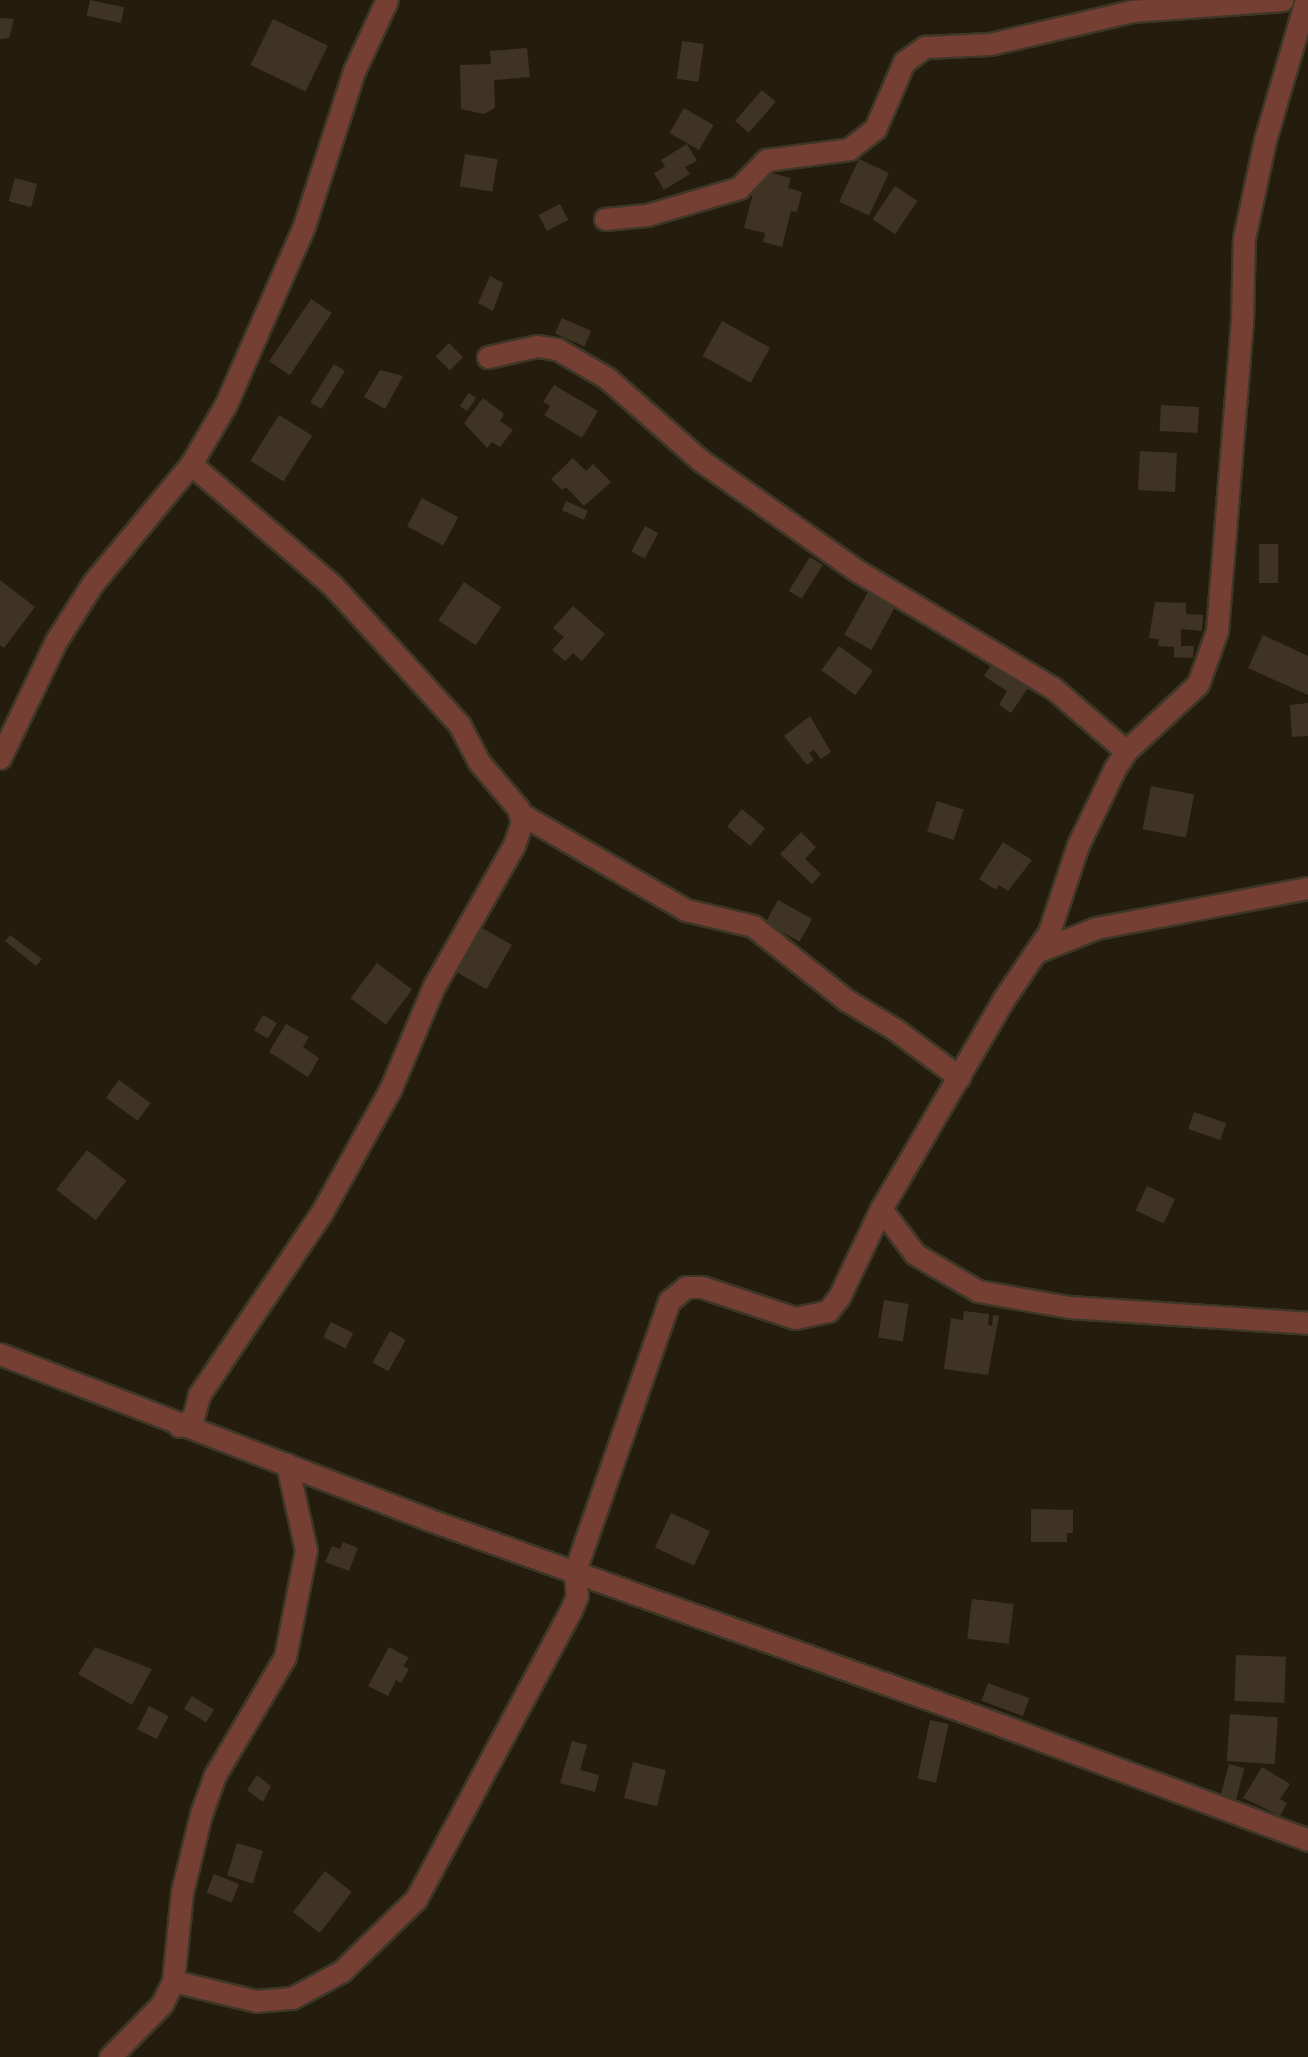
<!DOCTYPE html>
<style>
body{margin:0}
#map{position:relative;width:1308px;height:2057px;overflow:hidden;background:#241d0d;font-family:"DejaVu Sans",sans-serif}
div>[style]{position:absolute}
.building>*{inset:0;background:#3f3324;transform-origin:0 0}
.roads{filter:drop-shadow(2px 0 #3e3728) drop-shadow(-2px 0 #3e3728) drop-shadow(0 2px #3e3728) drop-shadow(0 -2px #3e3728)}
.street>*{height:21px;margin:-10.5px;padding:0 10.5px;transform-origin:10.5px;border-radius:10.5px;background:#753f34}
span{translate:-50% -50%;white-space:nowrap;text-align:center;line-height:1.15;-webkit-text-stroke:5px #1b1405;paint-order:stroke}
</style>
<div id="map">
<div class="building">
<div style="left:90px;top:0;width:35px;height:16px;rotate:12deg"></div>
<div style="clip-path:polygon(0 18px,14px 19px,9px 38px,0 39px)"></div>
<div style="left:273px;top:19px;width:61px;height:51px;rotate:26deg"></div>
<div style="left:682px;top:41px;width:22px;height:38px;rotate:8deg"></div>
<div style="clip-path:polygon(527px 48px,530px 77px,494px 80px,495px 108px,484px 114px,461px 109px,460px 65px,491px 64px,490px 51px)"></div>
<div style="left:762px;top:90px;width:18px;height:41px;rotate:41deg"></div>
<div style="left:684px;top:108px;width:34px;height:29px;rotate:30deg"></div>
<div style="clip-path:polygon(687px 144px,697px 161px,685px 167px,690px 174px,664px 190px,654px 173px,665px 167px,661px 160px)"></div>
<div style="left:465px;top:154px;width:33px;height:33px;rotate:9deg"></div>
<div style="left:859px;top:159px;width:33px;height:47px;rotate:25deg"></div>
<div style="clip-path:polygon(759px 170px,791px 178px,788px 188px,802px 192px,797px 212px,791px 211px,782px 247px,763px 242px,765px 233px,744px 228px)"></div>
<div style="left:15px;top:178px;width:23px;height:24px;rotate:15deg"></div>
<div style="left:895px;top:186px;width:27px;height:40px;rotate:34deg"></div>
<div style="left:560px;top:204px;width:18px;height:24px;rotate:63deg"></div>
<div style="clip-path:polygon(490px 276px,503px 283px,493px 311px,478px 303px)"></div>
<div style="left:311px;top:299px;width:25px;height:75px;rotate:34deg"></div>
<div style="left:562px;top:318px;width:32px;height:17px;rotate:24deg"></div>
<div style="left:722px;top:321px;width:55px;height:40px;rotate:29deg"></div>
<div style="left:449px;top:343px;width:20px;height:19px;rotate:45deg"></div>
<div style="left:334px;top:364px;width:13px;height:45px;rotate:32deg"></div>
<div style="clip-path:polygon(380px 370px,403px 376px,385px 409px,364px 397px)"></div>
<div style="clip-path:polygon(554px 385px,598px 411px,582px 438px,544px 415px,550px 406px,543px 402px)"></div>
<div style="left:469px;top:393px;width:9px;height:16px;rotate:36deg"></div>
<div style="clip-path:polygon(483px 398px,504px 414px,500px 421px,513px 430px,500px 447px,492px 442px,487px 448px,464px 423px)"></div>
<div style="left:1161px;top:405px;width:38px;height:26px;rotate:3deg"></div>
<div style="left:279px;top:415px;width:39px;height:54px;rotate:32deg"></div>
<div style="left:1140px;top:451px;width:37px;height:39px;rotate:3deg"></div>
<div style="clip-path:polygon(573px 458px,586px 471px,593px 464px,611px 482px,584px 506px,566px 487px,562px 490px,551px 479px)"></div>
<div style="left:422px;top:498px;width:41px;height:32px;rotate:28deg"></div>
<div style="left:566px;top:501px;width:24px;height:10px;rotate:24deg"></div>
<div style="left:645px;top:526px;width:15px;height:29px;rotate:28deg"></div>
<div style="left:1259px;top:544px;width:19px;height:39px"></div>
<div style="left:810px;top:557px;width:15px;height:40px;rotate:32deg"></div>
<div style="clip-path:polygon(0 580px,35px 607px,4px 648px,0 645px)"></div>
<div style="left:464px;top:582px;width:45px;height:46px;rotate:34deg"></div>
<div style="left:868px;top:592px;width:31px;height:49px;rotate:29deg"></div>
<div style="clip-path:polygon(1155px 602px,1186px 603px,1186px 614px,1203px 615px,1202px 631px,1181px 629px,1181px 646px,1194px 646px,1193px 658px,1174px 657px,1174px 647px,1158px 646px,1159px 639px,1149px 638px)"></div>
<div style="clip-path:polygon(573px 606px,605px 634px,582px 661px,573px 653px,565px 661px,552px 650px,564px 637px,553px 628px)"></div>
<div style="clip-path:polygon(1263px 635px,1308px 656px,1308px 695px,1248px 668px)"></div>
<div style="left:839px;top:646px;width:42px;height:30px;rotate:36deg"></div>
<div style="clip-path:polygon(994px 661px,1030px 685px,1011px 713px,999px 705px,1007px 691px,984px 676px)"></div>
<div style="clip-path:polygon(1308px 703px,1308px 736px,1292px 737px,1290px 705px)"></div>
<div style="clip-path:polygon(810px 716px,831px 752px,821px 759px,814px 750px,809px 753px,814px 760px,807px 765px,784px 736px)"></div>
<div style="left:1151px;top:786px;width:44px;height:44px;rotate:11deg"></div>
<div style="left:937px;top:801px;width:28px;height:32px;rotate:18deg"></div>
<div style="left:742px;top:809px;width:30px;height:23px;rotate:40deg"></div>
<div style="clip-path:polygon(801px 832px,816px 847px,805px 859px,821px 874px,812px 884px,780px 854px)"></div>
<div style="clip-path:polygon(1003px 842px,1032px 860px,1008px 891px,999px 885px,996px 890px,979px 879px)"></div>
<div style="left:778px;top:900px;width:39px;height:26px;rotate:29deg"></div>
<div style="left:479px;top:926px;width:38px;height:51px;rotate:30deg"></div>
<div style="clip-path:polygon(10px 935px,42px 959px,36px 966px,5px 941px)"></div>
<div style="left:377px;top:963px;width:44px;height:44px;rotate:37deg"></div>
<div style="left:263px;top:1015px;width:16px;height:18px;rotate:30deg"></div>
<div style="clip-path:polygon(286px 1024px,309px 1037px,303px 1047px,319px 1058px,308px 1077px,269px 1052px)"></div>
<div style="left:119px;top:1080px;width:39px;height:22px;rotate:36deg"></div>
<div style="left:1194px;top:1112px;width:34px;height:18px;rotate:19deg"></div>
<div style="left:87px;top:1150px;width:50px;height:50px;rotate:38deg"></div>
<div style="left:1147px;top:1186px;width:31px;height:27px;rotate:25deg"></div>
<div style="left:884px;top:1300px;width:25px;height:38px;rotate:9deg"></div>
<div style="clip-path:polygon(964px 1311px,989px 1314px,988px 1325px,992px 1326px,993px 1315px,999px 1316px,988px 1375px,944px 1369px,951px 1318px,963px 1320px)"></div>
<div style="left:331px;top:1322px;width:25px;height:17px;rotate:27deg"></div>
<div style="left:390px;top:1331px;width:18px;height:36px;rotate:29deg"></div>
<div style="clip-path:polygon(1031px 1509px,1073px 1510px,1073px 1533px,1067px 1533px,1067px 1542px,1031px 1542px)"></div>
<div style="left:671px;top:1513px;width:43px;height:38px;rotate:25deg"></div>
<div style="clip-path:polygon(343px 1542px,358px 1548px,349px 1571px,325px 1562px,332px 1546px,340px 1549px)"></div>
<div style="left:972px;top:1599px;width:42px;height:40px;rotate:7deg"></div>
<div style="clip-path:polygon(95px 1647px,152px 1669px,132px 1705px,78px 1674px)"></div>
<div style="clip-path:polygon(389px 1647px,409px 1658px,403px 1666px,409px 1669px,401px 1683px,396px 1680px,388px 1696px,368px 1686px)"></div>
<div style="left:1236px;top:1655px;width:50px;height:46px;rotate:2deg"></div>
<div style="left:988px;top:1683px;width:44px;height:19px;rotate:20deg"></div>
<div style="left:192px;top:1696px;width:26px;height:15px;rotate:32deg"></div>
<div style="left:149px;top:1706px;width:22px;height:26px;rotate:27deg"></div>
<div style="left:1230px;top:1714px;width:48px;height:47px;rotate:4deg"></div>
<div style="left:930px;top:1720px;width:19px;height:60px;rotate:12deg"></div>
<div style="clip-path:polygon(572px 1741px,587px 1745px,580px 1770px,599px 1775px,595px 1792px,560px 1783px)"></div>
<div style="left:633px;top:1762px;width:34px;height:37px;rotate:14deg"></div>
<div style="left:1229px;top:1764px;width:16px;height:32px;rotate:15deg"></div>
<div style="clip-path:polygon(1262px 1767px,1290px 1784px,1280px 1799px,1287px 1803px,1280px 1816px,1243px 1798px)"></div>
<div style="clip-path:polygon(257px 1775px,271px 1786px,263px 1802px,247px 1790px)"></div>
<div style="left:237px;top:1843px;width:27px;height:34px;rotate:17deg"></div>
<div style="left:325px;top:1871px;width:34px;height:52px;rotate:38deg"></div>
<div style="left:214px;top:1874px;width:27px;height:20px;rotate:22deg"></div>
</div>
<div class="roads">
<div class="street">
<div style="left:605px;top:219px;width:42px;rotate:-5.4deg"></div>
<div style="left:647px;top:215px;width:96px;rotate:-16.4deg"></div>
<div style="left:739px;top:188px;width:39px;rotate:-46deg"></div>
<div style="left:766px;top:160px;width:84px;rotate:-7.5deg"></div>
<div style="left:849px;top:149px;width:33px;rotate:-38deg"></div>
<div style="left:875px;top:129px;width:73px;rotate:-66.6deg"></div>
<div style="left:904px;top:62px;width:26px;rotate:-36deg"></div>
<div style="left:925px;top:47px;width:65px;rotate:-2.6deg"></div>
<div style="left:990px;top:44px;width:146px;rotate:-13.1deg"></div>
<div style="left:1132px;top:11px;width:151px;rotate:-4.2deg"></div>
<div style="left:488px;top:357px;width:50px;rotate:-12.7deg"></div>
<div style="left:537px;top:346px;width:20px;rotate:9deg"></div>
<div style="left:557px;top:349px;width:58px;rotate:30.1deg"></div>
<div style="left:607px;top:378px;width:124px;rotate:41.4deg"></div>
<div style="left:700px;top:460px;width:194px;rotate:35.2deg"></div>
<div style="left:859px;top:572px;width:226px;rotate:30.9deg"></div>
<div style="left:1053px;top:688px;width:96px;rotate:40.8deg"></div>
<div style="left:0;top:758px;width:130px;rotate:-64.4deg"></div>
<div style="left:56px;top:641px;width:69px;rotate:-57.5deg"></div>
<div style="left:93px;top:583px;width:154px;rotate:-50.5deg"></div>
<div style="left:191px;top:464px;width:69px;rotate:-59.7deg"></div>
<div style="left:226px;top:404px;width:194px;rotate:-66.3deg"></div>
<div style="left:304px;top:226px;width:163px;rotate:-72.1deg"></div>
<div style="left:354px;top:71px;width:78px;rotate:-65.1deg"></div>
<div style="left:521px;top:814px;width:191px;rotate:30.2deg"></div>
<div style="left:686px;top:910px;width:69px;rotate:13.4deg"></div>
<div style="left:753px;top:926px;width:119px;rotate:38.5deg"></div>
<div style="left:846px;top:1000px;width:58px;rotate:31deg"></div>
<div style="left:896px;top:1030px;width:79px;rotate:36.7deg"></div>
<div style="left:1039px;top:951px;width:61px;rotate:-22deg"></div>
<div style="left:1096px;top:928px;width:216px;rotate:-10.7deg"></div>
<div style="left:881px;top:1209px;width:56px;rotate:52.9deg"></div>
<div style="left:915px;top:1254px;width:73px;rotate:30.4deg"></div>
<div style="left:978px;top:1291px;width:92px;rotate:10deg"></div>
<div style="left:1069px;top:1307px;width:240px;rotate:3.8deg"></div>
<div style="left:0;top:1354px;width:458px;rotate:21.1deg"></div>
<div style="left:427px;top:1519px;width:610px;rotate:19.74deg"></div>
<div style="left:1001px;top:1725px;width:328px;rotate:20.5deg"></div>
<div style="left:179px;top:1426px;width:16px;rotate:-30deg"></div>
<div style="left:193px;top:1418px;width:24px;rotate:-75deg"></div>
<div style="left:199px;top:1395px;width:220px;rotate:-56.1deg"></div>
<div style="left:322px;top:1212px;width:140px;rotate:-60.9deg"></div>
<div style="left:390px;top:1090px;width:113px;rotate:-67.1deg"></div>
<div style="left:434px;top:986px;width:162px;rotate:-60.4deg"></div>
<div style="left:514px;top:845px;width:24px;rotate:-71deg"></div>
<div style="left:522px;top:822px;width:15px;rotate:-106deg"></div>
<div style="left:518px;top:808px;width:60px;rotate:-130.3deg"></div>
<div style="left:479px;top:762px;width:43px;rotate:-117.8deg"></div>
<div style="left:459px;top:724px;width:188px;rotate:-132.4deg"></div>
<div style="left:332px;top:585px;width:186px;rotate:-139.4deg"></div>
<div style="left:173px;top:1981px;width:85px;rotate:13.5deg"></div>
<div style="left:256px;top:2001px;width:36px;rotate:-5deg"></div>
<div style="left:292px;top:1998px;width:57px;rotate:-28.4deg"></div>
<div style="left:342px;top:1971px;width:103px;rotate:-44.2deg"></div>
<div style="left:416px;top:1899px;width:328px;rotate:-61.8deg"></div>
<div style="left:571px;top:1610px;width:15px;rotate:-67deg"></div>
<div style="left:577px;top:1596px;width:25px;rotate:-95deg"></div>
<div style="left:575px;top:1571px;width:286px;rotate:-70.8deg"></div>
<div style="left:669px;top:1301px;width:22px;rotate:-39deg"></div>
<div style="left:686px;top:1287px;width:16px"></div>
<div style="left:702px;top:1287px;width:98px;rotate:18.4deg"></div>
<div style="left:795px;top:1318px;width:34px;rotate:-12deg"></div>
<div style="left:828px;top:1311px;width:18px;rotate:-52deg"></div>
<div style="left:839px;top:1297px;width:98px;rotate:-64.5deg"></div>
<div style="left:881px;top:1209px;width:242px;rotate:-59.7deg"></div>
<div style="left:1003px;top:1000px;width:82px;rotate:-55.9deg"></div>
<div style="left:1049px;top:932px;width:92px;rotate:-71.6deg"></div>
<div style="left:1078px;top:845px;width:85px;rotate:-64.3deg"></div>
<div style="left:1115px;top:768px;width:20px;rotate:-57deg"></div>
<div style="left:1126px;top:751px;width:98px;rotate:-42.9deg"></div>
<div style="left:1198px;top:684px;width:56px;rotate:-70.3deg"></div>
<div style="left:1217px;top:631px;width:309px;rotate:-85.4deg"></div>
<div style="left:1242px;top:323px;width:85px;rotate:-88.7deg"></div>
<div style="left:1244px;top:238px;width:100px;rotate:-77.9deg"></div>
<div style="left:1265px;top:140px;width:146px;rotate:-73.7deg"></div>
<div style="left:110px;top:2057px;width:74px;rotate:-45.5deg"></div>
<div style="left:162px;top:2004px;width:25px;rotate:-64deg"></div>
<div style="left:173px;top:1981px;width:89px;rotate:-84.2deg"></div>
<div style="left:182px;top:1892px;width:80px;rotate:-76.3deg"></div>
<div style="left:201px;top:1814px;width:41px;rotate:-70.3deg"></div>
<div style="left:215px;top:1775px;width:137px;rotate:-59.3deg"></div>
<div style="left:285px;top:1657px;width:109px;rotate:-78.9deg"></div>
<div style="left:306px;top:1550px;width:88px;rotate:-102.5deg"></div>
</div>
</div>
</div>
